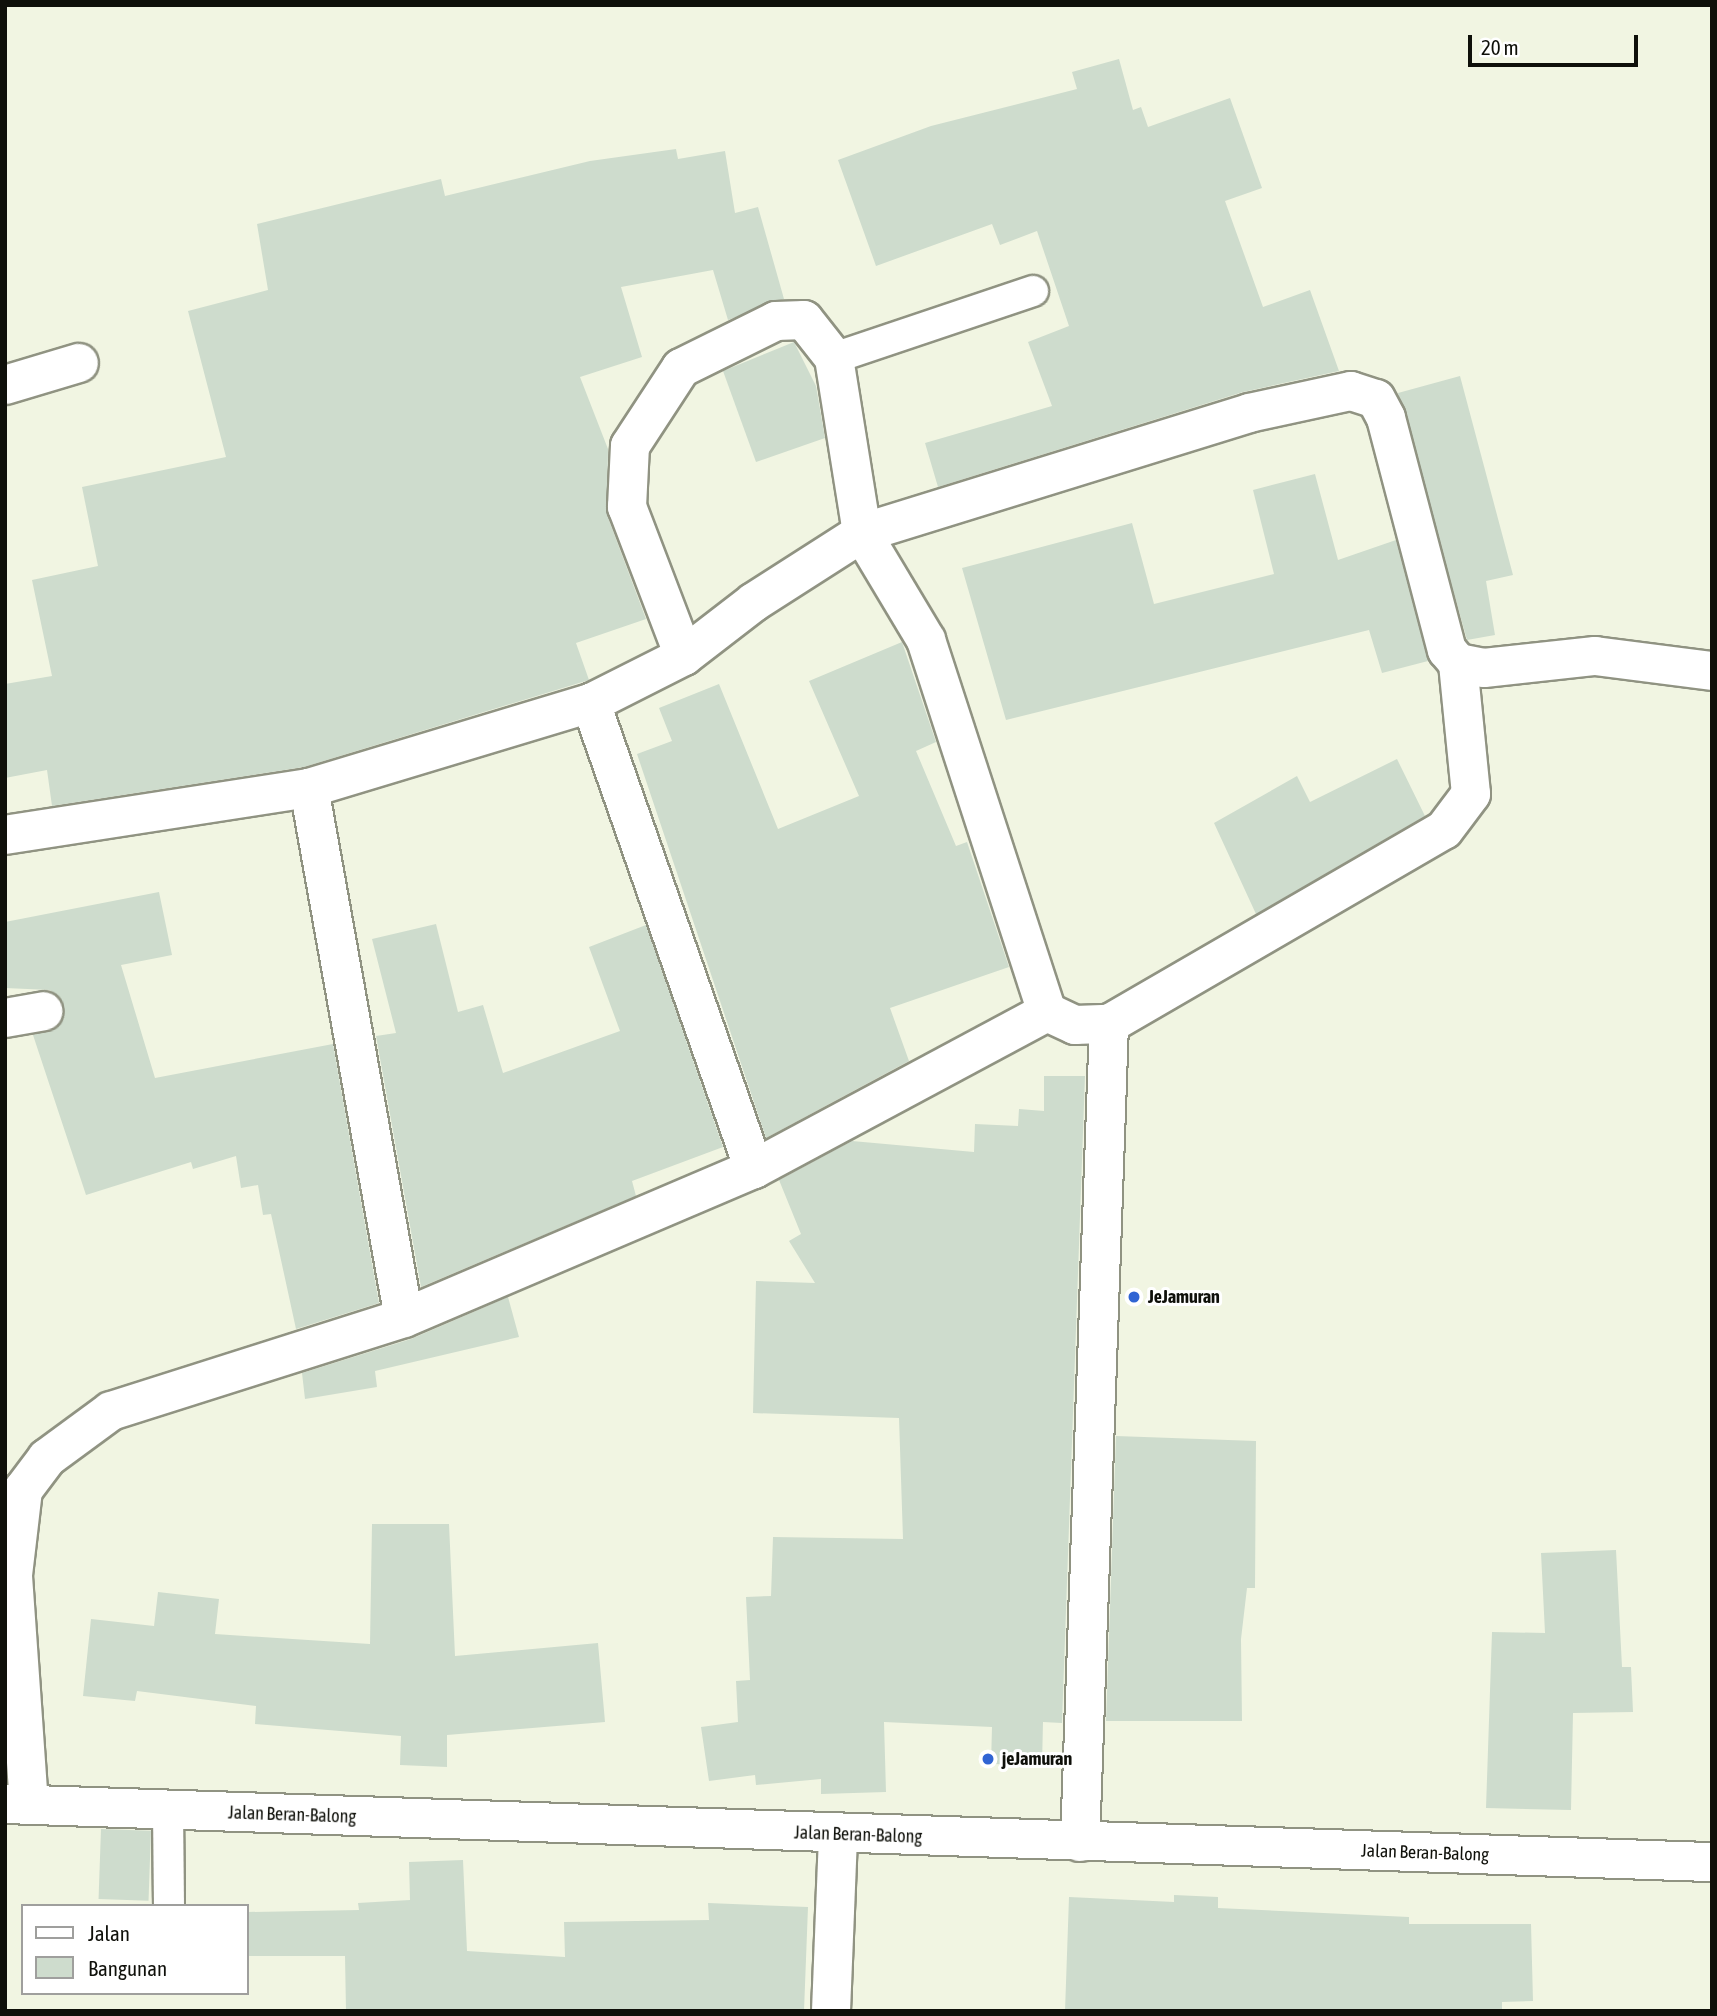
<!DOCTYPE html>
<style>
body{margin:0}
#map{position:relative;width:1717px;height:2016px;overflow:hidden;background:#f1f5e2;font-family:"Asap Condensed",sans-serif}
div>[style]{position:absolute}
.building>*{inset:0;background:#cedccd;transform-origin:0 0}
.roads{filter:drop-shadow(2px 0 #909382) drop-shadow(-2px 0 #909382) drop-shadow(0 2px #909382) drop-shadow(0 -2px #909382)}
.lane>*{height:30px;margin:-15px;padding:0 15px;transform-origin:15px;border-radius:15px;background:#fff}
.street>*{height:38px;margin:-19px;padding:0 19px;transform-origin:19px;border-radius:19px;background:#fff}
.secondary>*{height:38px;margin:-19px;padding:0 19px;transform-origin:19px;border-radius:19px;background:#fff}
.dots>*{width:19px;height:19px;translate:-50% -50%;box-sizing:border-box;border:4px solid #fff;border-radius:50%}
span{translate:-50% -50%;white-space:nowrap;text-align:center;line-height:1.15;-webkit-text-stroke:6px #fff;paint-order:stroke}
.poi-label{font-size:18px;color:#0f100a;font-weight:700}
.left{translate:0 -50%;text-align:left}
.street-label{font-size:18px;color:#0f100a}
.frame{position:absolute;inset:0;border:7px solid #0f100a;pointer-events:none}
.legend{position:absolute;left:21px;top:1904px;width:228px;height:91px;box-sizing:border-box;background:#fff;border:2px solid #9f9f9d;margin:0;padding:9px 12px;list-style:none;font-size:21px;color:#0f100a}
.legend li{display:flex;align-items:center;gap:14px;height:35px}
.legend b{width:35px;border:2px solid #9f9f9d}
.scale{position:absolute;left:1468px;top:35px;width:170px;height:32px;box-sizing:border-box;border:4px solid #0f100a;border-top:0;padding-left:9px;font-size:21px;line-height:24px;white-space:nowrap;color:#0f100a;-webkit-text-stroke:5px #fff;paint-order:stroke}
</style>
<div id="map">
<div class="building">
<div style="clip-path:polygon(1119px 59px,1133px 110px,1141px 107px,1148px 127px,1230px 98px,1262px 188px,1225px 201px,1263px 307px,1310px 290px,1339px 371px,1243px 392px,938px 487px,925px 443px,1052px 406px,1028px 342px,1069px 326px,1037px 231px,1000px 245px,992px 224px,876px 266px,838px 160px,931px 126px,1077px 89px,1072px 72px)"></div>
<div style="clip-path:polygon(676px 149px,678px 159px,725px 151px,735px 213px,758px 207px,784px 299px,728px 320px,713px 270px,621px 287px,642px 357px,580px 377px,608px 449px,607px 515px,646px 619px,576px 643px,589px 680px,304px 767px,52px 806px,47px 770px,5px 778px,5px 684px,52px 676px,32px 580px,98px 566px,82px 487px,226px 457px,188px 311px,268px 290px,257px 224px,441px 179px,445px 196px,590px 161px)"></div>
<div style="clip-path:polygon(794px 342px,816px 386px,825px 438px,756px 462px,723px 371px)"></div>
<div style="clip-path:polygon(1460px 376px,1513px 575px,1486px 581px,1495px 635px,1467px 640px,1398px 393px)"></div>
<div style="clip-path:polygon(1315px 474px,1338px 560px,1396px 540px,1428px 661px,1382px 673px,1369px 630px,1006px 720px,962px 568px,1132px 523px,1154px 604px,1274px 574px,1253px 490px)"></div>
<div style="clip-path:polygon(902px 642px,936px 742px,916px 751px,956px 846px,967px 842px,1009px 967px,890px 1008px,909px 1061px,766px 1138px,637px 754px,672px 741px,659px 708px,719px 684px,778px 829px,859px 796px,809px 681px)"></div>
<div style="clip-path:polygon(1397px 759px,1425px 816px,1256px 914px,1214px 823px,1297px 776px,1310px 802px)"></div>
<div style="clip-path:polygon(159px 892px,172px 955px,121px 965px,155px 1078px,333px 1044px,379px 1303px,296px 1329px,271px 1214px,263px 1215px,258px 1185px,241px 1188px,236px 1156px,193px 1169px,191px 1162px,86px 1195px,33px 1035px,58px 1027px,64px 1006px,50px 990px,5px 988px,5px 922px)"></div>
<div style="clip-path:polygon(436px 924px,458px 1012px,483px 1005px,503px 1073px,620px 1031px,589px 947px,646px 925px,723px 1147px,632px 1181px,636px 1196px,421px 1287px,376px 1036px,396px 1033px,372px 939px)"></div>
<div style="clip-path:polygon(1044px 1076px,1085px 1076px,1062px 1723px,1043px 1722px,1042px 1765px,991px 1764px,992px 1727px,884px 1722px,886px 1792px,821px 1794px,821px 1779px,756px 1785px,755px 1775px,709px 1781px,701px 1727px,738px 1722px,736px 1681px,750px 1680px,746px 1597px,771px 1596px,773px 1537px,903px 1539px,899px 1418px,753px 1413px,756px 1281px,815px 1283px,789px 1241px,801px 1234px,779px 1180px,852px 1141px,974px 1152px,975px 1124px,1018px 1126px,1019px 1109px,1044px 1111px)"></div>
<div style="clip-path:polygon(508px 1297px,519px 1337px,375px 1371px,377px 1387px,305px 1399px,302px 1373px,411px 1339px)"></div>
<div style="clip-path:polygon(1116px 1436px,1256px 1441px,1255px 1588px,1247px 1588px,1241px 1639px,1242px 1721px,1106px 1721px)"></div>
<div style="clip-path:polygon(372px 1524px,449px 1524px,455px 1656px,598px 1643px,605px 1722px,447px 1735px,447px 1767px,400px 1765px,401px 1736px,255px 1724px,256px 1706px,137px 1691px,135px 1701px,83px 1696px,91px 1619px,154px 1626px,158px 1592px,219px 1599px,215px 1634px,370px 1644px)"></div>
<div style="clip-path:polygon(1616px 1550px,1622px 1667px,1631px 1667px,1633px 1712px,1573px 1713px,1571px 1810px,1486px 1808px,1492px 1632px,1545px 1633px,1541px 1553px)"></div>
<div style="left:101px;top:1829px;width:50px;height:70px;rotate:2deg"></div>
<div style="clip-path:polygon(463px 1860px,467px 1951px,565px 1957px,564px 1922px,709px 1920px,708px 1903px,808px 1907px,804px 2011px,346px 2011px,345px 1956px,247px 1956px,247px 1912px,359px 1910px,358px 1903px,410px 1900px,409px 1862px)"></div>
<div style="clip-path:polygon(1174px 1895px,1218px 1897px,1218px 1908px,1409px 1917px,1409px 1924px,1531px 1924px,1533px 2001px,1502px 2002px,1502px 2011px,1065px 2011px,1069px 1897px,1174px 1902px)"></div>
</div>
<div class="roads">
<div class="lane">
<div style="left:834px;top:358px;width:210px;rotate:-18.6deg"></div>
<div style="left:168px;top:1810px;width:96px;rotate:89.4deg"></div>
</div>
<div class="street">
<div style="left:5px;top:385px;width:77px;rotate:-16.6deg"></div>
<div style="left:684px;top:656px;width:160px;rotate:-110.9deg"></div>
<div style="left:627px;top:507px;width:61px;rotate:-87.2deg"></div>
<div style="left:630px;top:446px;width:93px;rotate:-56.8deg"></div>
<div style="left:681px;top:368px;width:106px;rotate:-26.3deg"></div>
<div style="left:776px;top:321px;width:28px;rotate:-2deg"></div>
<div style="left:804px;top:320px;width:48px;rotate:51.7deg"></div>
<div style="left:834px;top:358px;width:177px;rotate:80.9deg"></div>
<div style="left:862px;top:533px;width:125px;rotate:59.1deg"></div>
<div style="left:926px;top:640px;width:391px;rotate:72deg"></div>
<div style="left:1047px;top:1012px;width:31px;rotate:25deg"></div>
<div style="left:1075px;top:1025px;width:34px;rotate:-2deg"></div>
<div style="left:1109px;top:1024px;width:387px;rotate:-30.1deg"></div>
<div style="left:1444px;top:830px;width:45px;rotate:-53.1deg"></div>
<div style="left:1471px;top:794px;width:132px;rotate:-95.7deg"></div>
<div style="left:309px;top:788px;width:538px;rotate:79.84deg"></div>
<div style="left:5px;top:835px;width:308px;rotate:-8.8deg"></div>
<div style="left:309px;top:788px;width:295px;rotate:-16.8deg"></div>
<div style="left:591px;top:703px;width:104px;rotate:-26.8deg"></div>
<div style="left:684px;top:656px;width:88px;rotate:-37.6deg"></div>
<div style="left:754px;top:602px;width:128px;rotate:-32.6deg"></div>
<div style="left:862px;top:533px;width:405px;rotate:-17.2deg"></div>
<div style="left:1249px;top:413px;width:104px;rotate:-12.2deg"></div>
<div style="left:1351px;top:391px;width:26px;rotate:18deg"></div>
<div style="left:1376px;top:399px;width:21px;rotate:62deg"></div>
<div style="left:1386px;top:418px;width:240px;rotate:75.3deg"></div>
<div style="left:1447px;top:650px;width:17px;rotate:50deg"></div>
<div style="left:1458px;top:663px;width:26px;rotate:11deg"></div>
<div style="left:1484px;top:668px;width:112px;rotate:-6.2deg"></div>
<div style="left:1595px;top:656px;width:118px;rotate:7.3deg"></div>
<div style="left:5px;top:1018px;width:39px;rotate:-10deg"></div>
<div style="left:754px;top:1169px;width:332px;rotate:-28.2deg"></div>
<div style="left:29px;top:1805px;width:231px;rotate:-94deg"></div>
<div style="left:13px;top:1575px;width:86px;rotate:-83.3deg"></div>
<div style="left:23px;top:1490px;width:40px;rotate:-53deg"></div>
<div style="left:47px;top:1458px;width:79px;rotate:-36.3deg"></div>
<div style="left:111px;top:1411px;width:307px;rotate:-17.6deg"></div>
<div style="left:404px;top:1318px;width:380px;rotate:-23.1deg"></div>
<div style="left:754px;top:1169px;width:494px;rotate:-109.3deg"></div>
<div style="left:1080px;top:1842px;width:819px;rotate:-87.97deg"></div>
<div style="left:831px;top:2011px;width:176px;rotate:-87.7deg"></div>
</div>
<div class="secondary">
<div style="left:5px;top:1804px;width:1708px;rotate:1.95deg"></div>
</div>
</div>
<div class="dots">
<div style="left:1134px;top:1297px;background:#3064d3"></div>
<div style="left:988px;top:1759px;background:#3064d3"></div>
</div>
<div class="poi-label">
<span class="left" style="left:1148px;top:1297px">JeJamuran</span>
<span class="left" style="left:1002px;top:1759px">jeJamuran</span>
</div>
<div class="street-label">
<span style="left:292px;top:1815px;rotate:2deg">Jalan Beran-Balong</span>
<span style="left:858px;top:1835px;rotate:2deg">Jalan Beran-Balong</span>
<span style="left:1425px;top:1853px;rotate:2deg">Jalan Beran-Balong</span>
</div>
<div class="frame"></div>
<ul class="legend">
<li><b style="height:9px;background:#fff"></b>Jalan</li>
<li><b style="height:19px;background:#cedccd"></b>Bangunan</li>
</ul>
<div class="scale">20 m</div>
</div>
